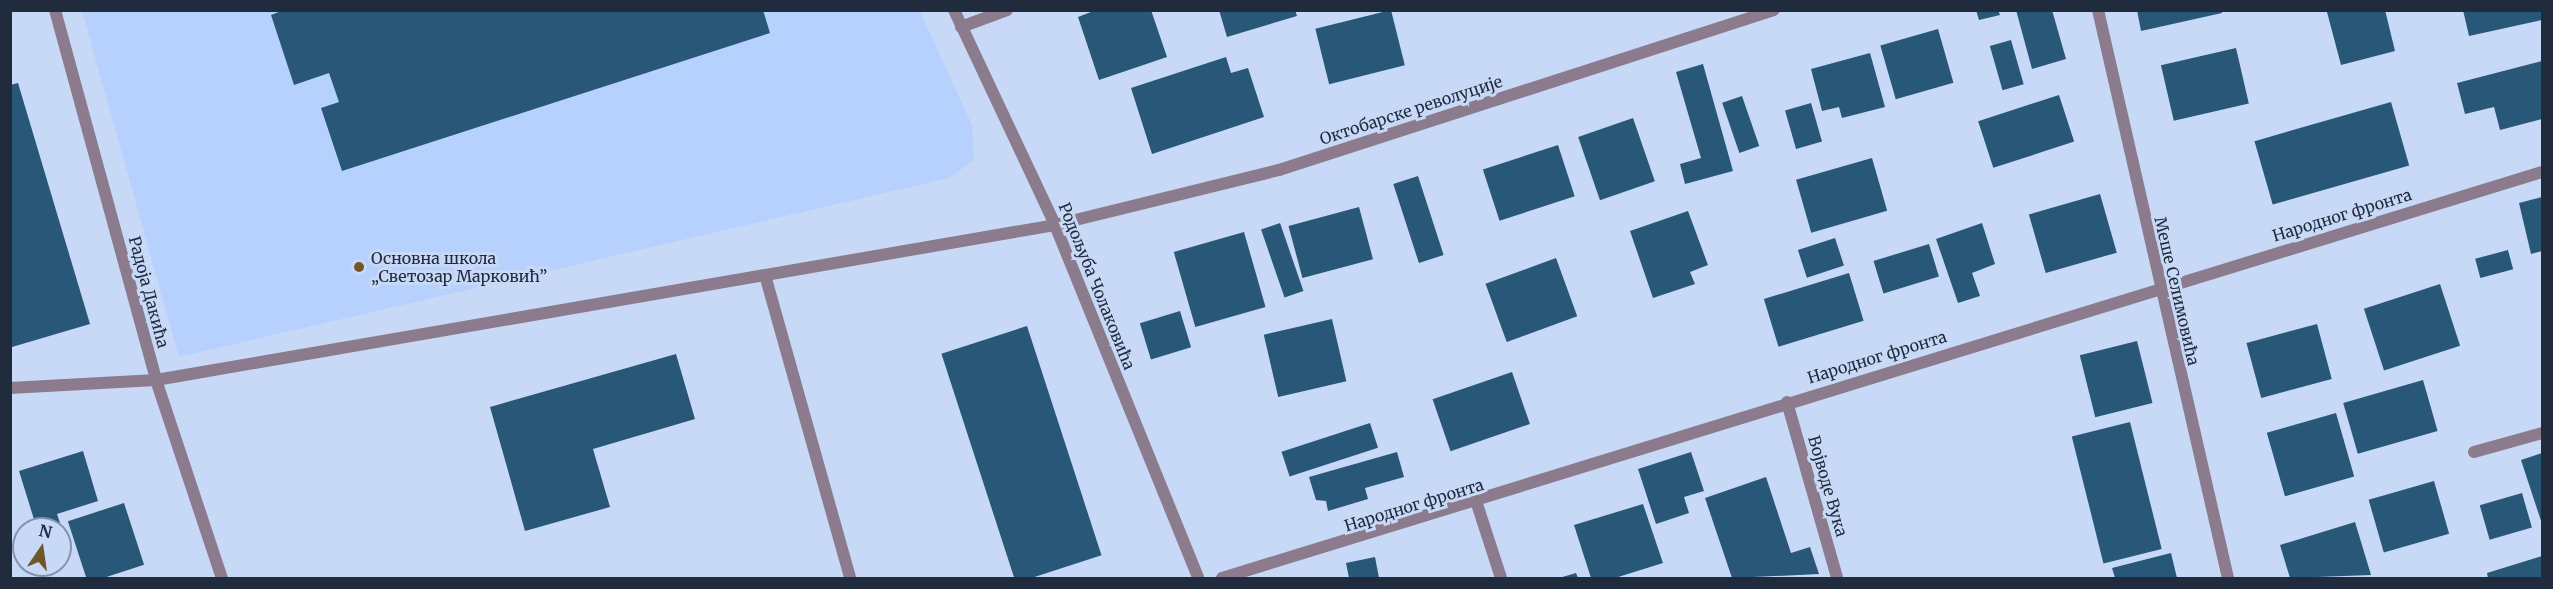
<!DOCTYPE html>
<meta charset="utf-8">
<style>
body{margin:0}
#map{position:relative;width:2553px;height:589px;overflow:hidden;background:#c8d9f7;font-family:Merriweather,serif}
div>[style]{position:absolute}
.built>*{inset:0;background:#b7d1fe}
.building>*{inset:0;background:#285778;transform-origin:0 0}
.street>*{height:12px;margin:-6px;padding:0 6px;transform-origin:6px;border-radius:6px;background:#8b7b8d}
.dots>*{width:16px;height:16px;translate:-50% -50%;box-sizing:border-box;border:3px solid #c8d9f7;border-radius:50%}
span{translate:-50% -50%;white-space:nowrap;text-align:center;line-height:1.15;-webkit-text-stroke:6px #c8d9f7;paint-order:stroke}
.street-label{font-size:16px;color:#212b3e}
.poi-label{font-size:16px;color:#212b3e}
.left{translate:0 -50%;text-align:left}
.frame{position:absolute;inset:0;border:12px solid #212b3e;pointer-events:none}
.north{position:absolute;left:12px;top:517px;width:60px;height:60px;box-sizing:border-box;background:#c8d9f7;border:2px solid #8593ad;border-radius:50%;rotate:13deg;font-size:16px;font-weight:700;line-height:24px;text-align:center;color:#212b3e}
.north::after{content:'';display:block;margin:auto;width:21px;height:27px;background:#6f5728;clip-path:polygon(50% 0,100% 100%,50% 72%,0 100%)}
</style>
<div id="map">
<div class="built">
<div style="clip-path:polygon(82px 11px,920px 11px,972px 125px,974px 160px,949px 178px,179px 357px)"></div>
</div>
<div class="building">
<div style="clip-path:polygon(284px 10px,763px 10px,770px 33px,342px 171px,321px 108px,339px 102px,329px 73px,294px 85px,271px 15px)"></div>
<div style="clip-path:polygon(1096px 10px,1151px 10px,1167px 57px,1099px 80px,1078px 17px)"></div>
<div style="clip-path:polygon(1219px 10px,1295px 10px,1297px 16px,1227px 37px)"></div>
<div style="left:1391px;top:10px;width:57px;height:78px;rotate:76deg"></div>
<div style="clip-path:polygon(1976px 10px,1998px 10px,2000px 15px,1979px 20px)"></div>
<div style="clip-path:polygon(2016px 10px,2052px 10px,2066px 59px,2032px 69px)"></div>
<div style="clip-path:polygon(2137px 10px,2221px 10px,2222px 13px,2141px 31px)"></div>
<div style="clip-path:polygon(2385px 10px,2395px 51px,2341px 65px,2327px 12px)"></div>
<div style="clip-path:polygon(2463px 10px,2542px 10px,2542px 20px,2469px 36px)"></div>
<div style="left:1938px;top:29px;width:56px;height:60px;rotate:74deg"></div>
<div style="left:2011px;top:40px;width:46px;height:22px;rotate:74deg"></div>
<div style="left:2236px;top:48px;width:57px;height:77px;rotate:77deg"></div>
<div style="clip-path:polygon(1870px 53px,1885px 107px,1842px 118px,1839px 107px,1822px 111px,1811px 69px)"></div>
<div style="clip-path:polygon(1226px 57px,1231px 73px,1248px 68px,1264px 117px,1152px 154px,1131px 88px)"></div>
<div style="clip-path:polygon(2542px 61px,2542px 119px,2500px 130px,2494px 107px,2465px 114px,2457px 83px)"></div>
<div style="clip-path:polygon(1703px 64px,1733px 171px,1685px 184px,1680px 164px,1701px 158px,1676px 72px)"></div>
<div style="clip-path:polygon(18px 83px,90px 324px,12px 347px,10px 85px)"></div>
<div style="left:2059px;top:95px;width:49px;height:85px;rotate:72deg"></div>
<div style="left:1742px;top:96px;width:53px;height:21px;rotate:71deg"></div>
<div style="left:2391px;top:102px;width:66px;height:142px;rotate:74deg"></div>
<div style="left:1811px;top:103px;width:40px;height:27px;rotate:74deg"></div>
<div style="left:1633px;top:118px;width:67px;height:58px;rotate:71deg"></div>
<div style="left:1558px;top:145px;width:54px;height:79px;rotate:72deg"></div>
<div style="left:1872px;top:158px;width:55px;height:79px;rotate:74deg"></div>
<div style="left:1418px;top:176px;width:83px;height:26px;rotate:72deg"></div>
<div style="left:2100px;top:194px;width:61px;height:74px;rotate:74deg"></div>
<div style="clip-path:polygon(2542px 197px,2542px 251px,2531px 254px,2519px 203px)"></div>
<div style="left:1359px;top:207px;width:54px;height:73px;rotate:75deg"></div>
<div style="clip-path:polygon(1688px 211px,1708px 265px,1690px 272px,1695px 284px,1653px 298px,1630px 231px)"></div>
<div style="left:1280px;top:223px;width:72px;height:20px;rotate:71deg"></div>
<div style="clip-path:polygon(1982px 223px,1995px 264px,1972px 273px,1980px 296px,1958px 303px,1936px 239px)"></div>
<div style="left:1244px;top:232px;width:78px;height:73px;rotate:74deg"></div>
<div style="left:1835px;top:238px;width:29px;height:39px;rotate:72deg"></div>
<div style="left:1929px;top:244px;width:34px;height:58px;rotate:73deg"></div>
<div style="left:2508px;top:250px;width:20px;height:34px;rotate:75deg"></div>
<div style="left:1556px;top:258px;width:62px;height:75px;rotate:70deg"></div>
<div style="left:1849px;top:273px;width:50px;height:89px;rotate:73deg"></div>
<div style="left:2440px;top:284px;width:65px;height:80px;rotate:72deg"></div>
<div style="left:1180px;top:311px;width:38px;height:42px;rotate:73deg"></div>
<div style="left:1332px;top:319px;width:64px;height:70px;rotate:77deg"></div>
<div style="left:2317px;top:324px;width:57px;height:73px;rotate:75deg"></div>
<div style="left:1027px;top:326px;width:241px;height:90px;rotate:72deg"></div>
<div style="left:2137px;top:341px;width:64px;height:59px;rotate:76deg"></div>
<div style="clip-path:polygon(676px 354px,695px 419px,593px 449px,610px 507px,525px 531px,490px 407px)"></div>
<div style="left:1512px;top:372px;width:55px;height:84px;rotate:71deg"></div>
<div style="left:2423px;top:380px;width:53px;height:83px;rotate:74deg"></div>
<div style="left:2336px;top:413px;width:66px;height:72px;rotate:74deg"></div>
<div style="left:2130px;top:422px;width:131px;height:60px;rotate:76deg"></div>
<div style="left:1370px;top:423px;width:26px;height:93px;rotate:72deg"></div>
<div style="clip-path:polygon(83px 451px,98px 501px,57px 514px,62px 529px,37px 529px,19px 471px)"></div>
<div style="clip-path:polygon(1397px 452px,1404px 477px,1365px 488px,1368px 499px,1328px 511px,1326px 501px,1316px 500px,1309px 477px)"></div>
<div style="clip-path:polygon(1691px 452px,1704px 491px,1684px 497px,1689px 513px,1656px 524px,1638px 469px)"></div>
<div style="clip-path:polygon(2542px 453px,2542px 524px,2521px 460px)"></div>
<div style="clip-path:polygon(1766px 477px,1791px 553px,1810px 547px,1819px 574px,1732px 578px,1705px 498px)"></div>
<div style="left:2434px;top:481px;width:55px;height:68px;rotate:74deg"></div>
<div style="left:2522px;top:493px;width:36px;height:44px;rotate:74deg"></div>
<div style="left:124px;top:503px;width:65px;height:59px;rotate:72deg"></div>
<div style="clip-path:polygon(1643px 504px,1663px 563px,1615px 578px,1591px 578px,1574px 525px)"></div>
<div style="clip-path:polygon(2355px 522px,2371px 575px,2290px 578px,2280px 545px)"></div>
<div style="clip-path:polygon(2171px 553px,2177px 578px,2115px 578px,2112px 568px)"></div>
<div style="clip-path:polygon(2542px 556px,2542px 578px,2488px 578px,2487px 573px)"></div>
<div style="clip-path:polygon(1375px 557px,1379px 578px,1349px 578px,1346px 563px)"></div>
<div style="clip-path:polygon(1576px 573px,1578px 578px,1559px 578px)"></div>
</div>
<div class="street">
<div style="left:55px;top:10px;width:384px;rotate:74.7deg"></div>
<div style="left:156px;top:380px;width:209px;rotate:71.6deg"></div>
<div style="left:954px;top:10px;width:238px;rotate:64.8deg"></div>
<div style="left:1055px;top:225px;width:381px;rotate:67.9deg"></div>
<div style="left:2098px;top:10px;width:583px;rotate:77.11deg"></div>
<div style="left:961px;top:27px;width:49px;rotate:-20.3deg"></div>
<div style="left:765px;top:275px;width:315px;rotate:74.3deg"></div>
<div style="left:10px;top:388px;width:146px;rotate:-3.1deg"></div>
<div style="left:156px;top:380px;width:912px;rotate:-9.78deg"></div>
<div style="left:1055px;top:225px;width:231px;rotate:-13.8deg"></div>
<div style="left:1279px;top:170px;width:520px;rotate:-17.91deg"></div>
<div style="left:1787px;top:402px;width:183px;rotate:74.1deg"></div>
<div style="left:2474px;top:452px;width:71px;rotate:-15.6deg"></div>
<div style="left:1477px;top:504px;width:78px;rotate:72deg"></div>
<div style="left:1222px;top:578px;width:1381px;rotate:-17.1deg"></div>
</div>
<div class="dots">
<div style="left:359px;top:267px;background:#6f5728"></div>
</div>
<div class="street-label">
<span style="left:1411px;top:110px;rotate:-18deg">Октобарске револуције</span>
<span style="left:2342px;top:215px;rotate:-17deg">Народног фронта</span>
<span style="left:1097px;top:286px;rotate:68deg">Родољуба Чолаковића</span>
<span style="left:2177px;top:291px;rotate:77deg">Меше Селимовића</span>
<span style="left:149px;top:292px;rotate:75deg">Радоја Дакића</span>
<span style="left:1877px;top:357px;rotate:-17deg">Народног фронта</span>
<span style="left:1828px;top:486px;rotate:74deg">Војводе Вука</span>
<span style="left:1414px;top:505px;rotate:-17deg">Народног фронта</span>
</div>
<div class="poi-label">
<span class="left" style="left:371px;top:267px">Основна школа<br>„Светозар Марковић”</span>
</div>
<div class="frame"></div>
<div class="north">N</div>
</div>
